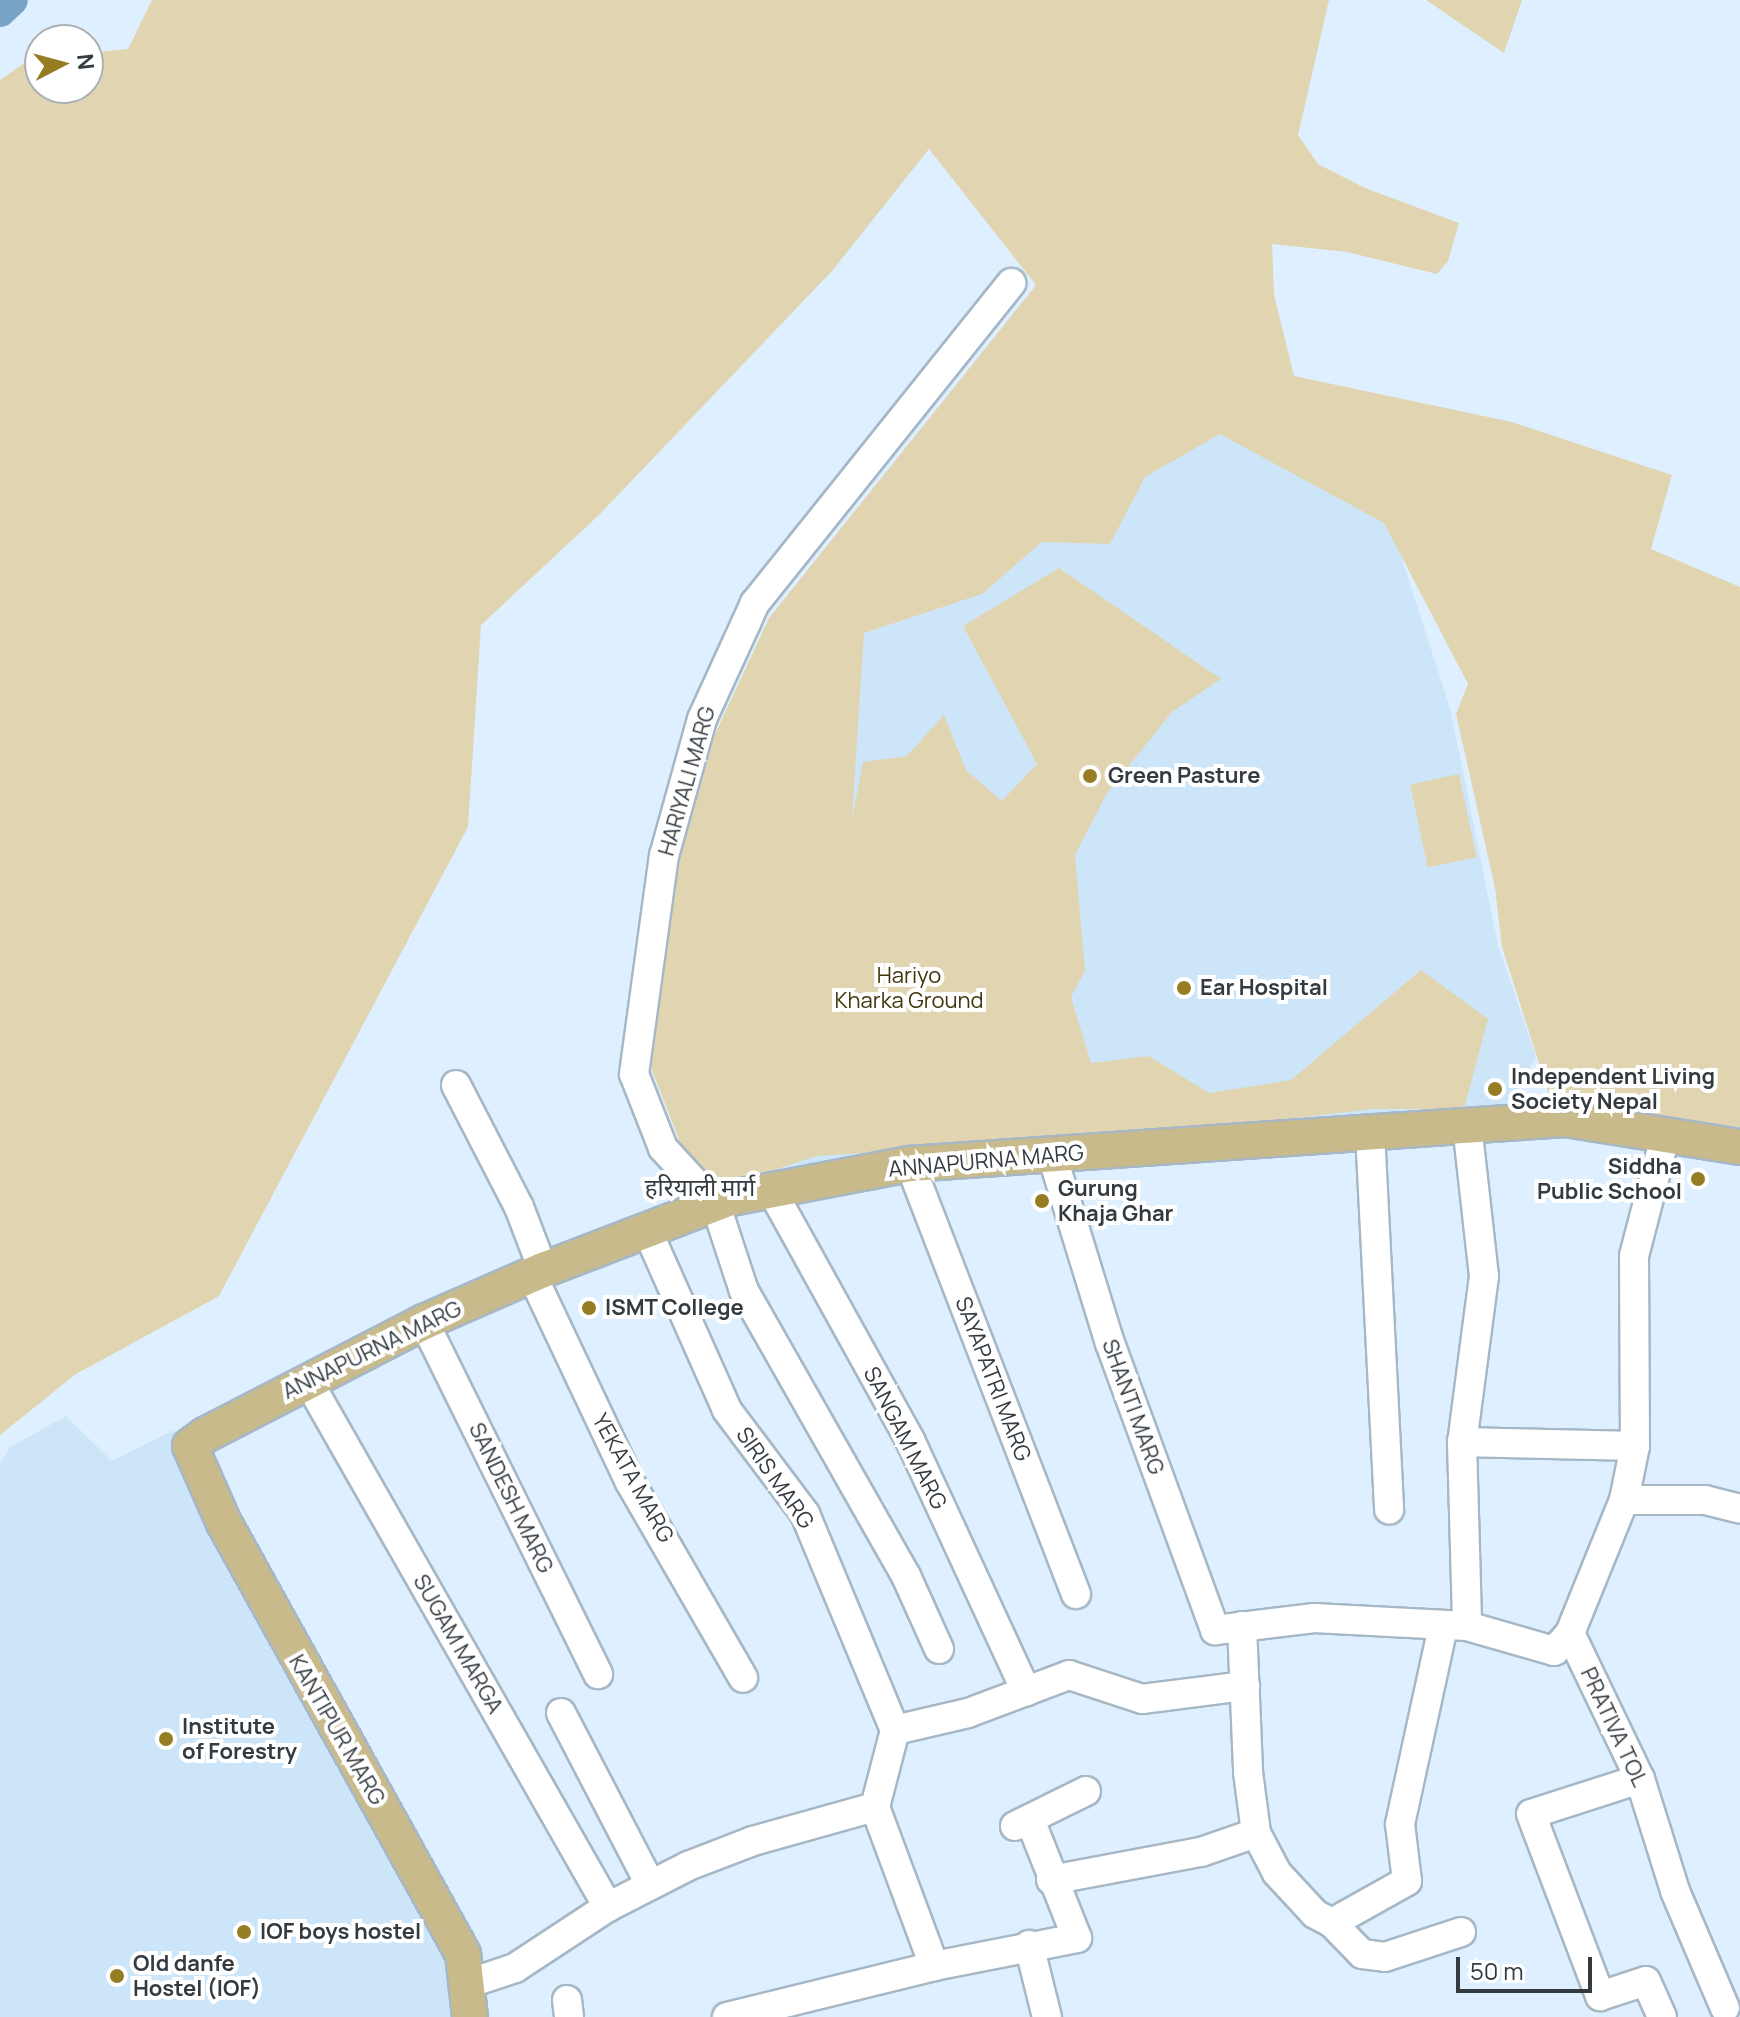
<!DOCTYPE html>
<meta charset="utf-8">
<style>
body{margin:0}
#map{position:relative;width:1740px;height:2017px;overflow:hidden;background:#def0ff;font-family:Manrope,"Noto Sans Devanagari",sans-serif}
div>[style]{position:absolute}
.built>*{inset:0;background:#cde5f8}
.green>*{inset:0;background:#e1d5b1;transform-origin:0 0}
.river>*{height:32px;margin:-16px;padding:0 16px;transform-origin:16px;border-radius:16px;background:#77a4c6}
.roads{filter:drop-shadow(2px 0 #a6b7c5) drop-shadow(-2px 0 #a6b7c5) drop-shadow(0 2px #a6b7c5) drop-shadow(0 -2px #a6b7c5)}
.minor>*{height:28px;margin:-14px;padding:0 14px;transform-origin:14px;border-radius:14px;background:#fff}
.major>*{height:34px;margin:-17px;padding:0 17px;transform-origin:17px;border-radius:17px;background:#c8ba8b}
.dots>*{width:22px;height:22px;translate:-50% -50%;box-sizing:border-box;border:4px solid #fff;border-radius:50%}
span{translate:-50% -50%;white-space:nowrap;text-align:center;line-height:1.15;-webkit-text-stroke:8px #fff;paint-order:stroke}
.poi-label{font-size:22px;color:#333a40;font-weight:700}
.left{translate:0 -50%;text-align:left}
.right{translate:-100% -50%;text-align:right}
.street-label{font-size:22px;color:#333a40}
.park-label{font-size:22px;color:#42360c}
.neighbourhood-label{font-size:24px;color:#333a40}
.north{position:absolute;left:24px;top:24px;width:80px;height:80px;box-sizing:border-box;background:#fff;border:2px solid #adb0b3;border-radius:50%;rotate:84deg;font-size:22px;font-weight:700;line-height:32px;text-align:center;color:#333a40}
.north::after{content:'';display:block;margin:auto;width:28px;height:36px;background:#967d24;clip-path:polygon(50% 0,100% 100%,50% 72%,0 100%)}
.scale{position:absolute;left:1456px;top:1957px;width:136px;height:36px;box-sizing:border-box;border:4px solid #333a40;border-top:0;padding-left:10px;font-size:24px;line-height:28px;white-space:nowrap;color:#333a40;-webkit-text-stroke:6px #fff;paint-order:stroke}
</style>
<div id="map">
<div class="built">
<div style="clip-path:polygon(1165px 386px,1391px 525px,1450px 708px,1498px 945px,1536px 1057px,1504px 1116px,1196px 1127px,716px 1177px,781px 615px)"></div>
<div style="clip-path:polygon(66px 1416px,112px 1461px,174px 1430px,455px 1961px,461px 2017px,0 2017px,0 1464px,10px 1447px)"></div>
</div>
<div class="green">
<div style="clip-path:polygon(152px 0,1329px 0,1298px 135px,1318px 164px,1365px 188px,1459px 223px,1448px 261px,1437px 274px,1347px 252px,1272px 244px,1274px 295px,1294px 376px,1512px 422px,1672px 475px,1651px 549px,1740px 587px,1740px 1127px,1516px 1105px,1534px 1094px,1549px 1095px,1502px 947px,1495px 888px,1456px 714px,1468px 684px,1384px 523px,1220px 434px,1145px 477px,1110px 544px,1042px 542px,982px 594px,864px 633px,852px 819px,863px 762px,907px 756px,944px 715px,966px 770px,1002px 801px,1037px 764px,963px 626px,1059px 568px,1221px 679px,1172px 712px,1107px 793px,1075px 855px,1085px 971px,1071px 997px,1091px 1063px,1149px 1056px,1209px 1093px,1291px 1080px,1421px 970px,1488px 1019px,1464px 1109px,1372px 1109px,1177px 1132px,817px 1156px,715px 1189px,680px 1142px,651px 1068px,677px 870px,715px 734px,769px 618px,1036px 285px,929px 149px,832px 271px,598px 516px,481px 625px,468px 827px,219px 1296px,76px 1374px,0 1435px,0 80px,30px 59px,40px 58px,40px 88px,88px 88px,88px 53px,128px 49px)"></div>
<div style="clip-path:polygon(1426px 0,1522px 0,1504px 53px)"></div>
<div style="left:1459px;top:774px;width:85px;height:50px;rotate:78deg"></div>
</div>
<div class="river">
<div style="left:0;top:11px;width:16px;rotate:-43deg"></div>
</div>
<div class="roads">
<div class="minor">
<div style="left:456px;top:1085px;width:137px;rotate:62.7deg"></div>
<div style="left:519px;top:1207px;width:67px;rotate:69.1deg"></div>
<div style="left:1467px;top:1125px;width:152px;rotate:83.6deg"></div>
<div style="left:1484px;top:1276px;width:167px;rotate:97.5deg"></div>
<div style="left:1462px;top:1442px;width:173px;rotate:1.3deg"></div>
<div style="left:1370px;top:1132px;width:378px;rotate:87.1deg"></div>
<div style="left:1666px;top:1133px;width:127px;rotate:104.6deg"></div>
<div style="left:1634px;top:1256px;width:190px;rotate:89.7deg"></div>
<div style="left:1635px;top:1446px;width:55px;rotate:101.5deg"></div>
<div style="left:1624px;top:1500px;width:144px;rotate:112.1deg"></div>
<div style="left:1570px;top:1633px;width:162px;rotate:64.4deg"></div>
<div style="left:1640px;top:1779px;width:117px;rotate:72.6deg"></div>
<div style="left:1675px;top:1891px;width:127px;rotate:66.9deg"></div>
<div style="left:1052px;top:1155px;width:197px;rotate:72.9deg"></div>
<div style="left:1110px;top:1343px;width:306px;rotate:69.9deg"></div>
<div style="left:1215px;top:1630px;width:100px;rotate:-6.9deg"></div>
<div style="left:1314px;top:1618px;width:153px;rotate:3deg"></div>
<div style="left:910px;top:1164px;width:461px;rotate:68.9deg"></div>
<div style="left:772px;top:1191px;width:285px;rotate:61deg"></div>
<div style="left:910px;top:1440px;width:277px;rotate:65.2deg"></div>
<div style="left:647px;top:1230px;width:197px;rotate:66deg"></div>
<div style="left:727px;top:1410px;width:130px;rotate:53.1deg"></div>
<div style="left:805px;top:1514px;width:234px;rotate:67.4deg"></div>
<div style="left:532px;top:1275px;width:229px;rotate:64.7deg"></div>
<div style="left:630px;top:1482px;width:226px;rotate:60deg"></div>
<div style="left:424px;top:1322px;width:393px;rotate:63.7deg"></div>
<div style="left:308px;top:1381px;width:606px;rotate:60.3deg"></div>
<div style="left:1462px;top:1442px;width:184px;rotate:88.4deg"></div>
<div style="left:1467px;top:1626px;width:91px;rotate:16deg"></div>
<div style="left:1554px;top:1651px;width:24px;rotate:-48deg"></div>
<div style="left:1624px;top:1500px;width:81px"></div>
<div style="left:1705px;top:1500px;width:36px;rotate:14deg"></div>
<div style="left:1242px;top:1626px;width:146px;rotate:87.6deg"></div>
<div style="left:1248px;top:1772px;width:62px;rotate:82.5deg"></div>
<div style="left:1256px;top:1833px;width:45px;rotate:62.3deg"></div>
<div style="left:1277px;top:1873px;width:56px;rotate:47.2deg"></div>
<div style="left:1315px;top:1914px;width:19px;rotate:28deg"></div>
<div style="left:1332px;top:1923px;width:43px;rotate:45.9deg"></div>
<div style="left:1362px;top:1954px;width:23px;rotate:7deg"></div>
<div style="left:1385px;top:1957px;width:80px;rotate:-18.2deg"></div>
<div style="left:939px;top:1649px;width:80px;rotate:-114.3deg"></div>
<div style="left:906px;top:1576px;width:328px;rotate:-119.6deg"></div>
<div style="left:744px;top:1291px;width:89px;rotate:-108.2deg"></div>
<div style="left:716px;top:1206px;width:79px;rotate:-132.4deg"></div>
<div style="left:663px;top:1148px;width:79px;rotate:-111.4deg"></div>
<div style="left:634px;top:1074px;width:220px;rotate:-82.2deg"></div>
<div style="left:664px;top:856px;width:142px;rotate:-74.5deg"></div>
<div style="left:702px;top:719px;width:106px;rotate:-65.4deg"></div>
<div style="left:746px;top:623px;width:22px;rotate:-66deg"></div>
<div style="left:755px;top:603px;width:410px;rotate:-51.3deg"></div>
<div style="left:561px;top:1713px;width:193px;rotate:62.5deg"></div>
<div style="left:1640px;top:1779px;width:114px;rotate:162.2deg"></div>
<div style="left:1531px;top:1814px;width:195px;rotate:69.2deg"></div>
<div style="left:1600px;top:1996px;width:48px;rotate:-18.1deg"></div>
<div style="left:1646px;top:1981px;width:39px;rotate:66deg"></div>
<div style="left:875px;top:1807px;width:80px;rotate:-75.4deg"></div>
<div style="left:895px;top:1730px;width:75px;rotate:-13.1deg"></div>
<div style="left:968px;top:1713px;width:108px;rotate:-20.6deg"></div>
<div style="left:1069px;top:1675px;width:77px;rotate:18.2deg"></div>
<div style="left:1142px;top:1699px;width:104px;rotate:-7.2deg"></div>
<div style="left:1015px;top:1826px;width:79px;rotate:-26.2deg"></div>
<div style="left:1051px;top:1880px;width:153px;rotate:-10.6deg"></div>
<div style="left:1201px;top:1852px;width:58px;rotate:-19.1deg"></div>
<div style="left:1332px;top:1923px;width:86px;rotate:-29.2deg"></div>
<div style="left:1407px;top:1881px;width:57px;rotate:-97deg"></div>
<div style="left:1400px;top:1824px;width:203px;rotate:-77.7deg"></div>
<div style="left:1029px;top:1945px;width:74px;rotate:76deg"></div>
<div style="left:467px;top:1984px;width:51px;rotate:-18.4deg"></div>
<div style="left:515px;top:1968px;width:111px;rotate:-33.3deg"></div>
<div style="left:608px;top:1907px;width:90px;rotate:-27.1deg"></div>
<div style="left:688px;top:1866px;width:70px;rotate:-21deg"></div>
<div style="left:753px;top:1841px;width:127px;rotate:-15.6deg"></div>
<div style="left:875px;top:1807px;width:170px;rotate:69.6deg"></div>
<div style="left:567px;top:2000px;width:17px;rotate:83deg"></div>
<div style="left:727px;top:2017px;width:213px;rotate:-13.8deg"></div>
<div style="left:934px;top:1966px;width:146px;rotate:-11.1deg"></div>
<div style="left:1077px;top:1938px;width:127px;rotate:-111.7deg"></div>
</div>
<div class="major">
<div style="left:470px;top:2017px;width:63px;rotate:-96.3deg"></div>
<div style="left:463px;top:1954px;width:493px;rotate:-119deg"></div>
<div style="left:224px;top:1523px;width:84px;rotate:-113.8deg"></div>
<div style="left:190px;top:1446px;width:19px;rotate:-36deg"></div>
<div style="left:205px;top:1435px;width:246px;rotate:-27.3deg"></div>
<div style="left:424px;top:1322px;width:130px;rotate:-23.6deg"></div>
<div style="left:543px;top:1270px;width:201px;rotate:-21deg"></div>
<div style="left:731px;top:1198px;width:182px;rotate:-10.8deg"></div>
<div style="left:910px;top:1164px;width:657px;rotate:-3.93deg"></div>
<div style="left:1565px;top:1119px;width:177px;rotate:9.1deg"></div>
</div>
</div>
<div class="dots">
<div style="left:1090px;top:776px;background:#967d24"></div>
<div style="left:1184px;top:988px;background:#967d24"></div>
<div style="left:1495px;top:1089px;background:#967d24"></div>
<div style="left:1698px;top:1179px;background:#967d24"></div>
<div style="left:1042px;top:1201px;background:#967d24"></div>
<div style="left:589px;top:1308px;background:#967d24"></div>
<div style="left:166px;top:1739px;background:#967d24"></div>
<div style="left:244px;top:1932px;background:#967d24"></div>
<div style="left:117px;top:1976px;background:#967d24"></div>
</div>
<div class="poi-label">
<span class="left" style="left:1108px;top:776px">Green Pasture</span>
<span class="left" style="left:1200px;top:988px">Ear Hospital</span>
<span class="left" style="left:1511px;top:1089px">Independent Living<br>Society Nepal</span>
<span class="right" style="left:1682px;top:1179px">Siddha<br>Public School</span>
<span class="left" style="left:1058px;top:1201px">Gurung<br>Khaja Ghar</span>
<span class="left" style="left:605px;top:1308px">ISMT College</span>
<span class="left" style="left:182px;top:1739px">Institute<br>of Forestry</span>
<span class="left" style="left:260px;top:1932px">IOF boys hostel</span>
<span class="left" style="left:133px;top:1976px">Old danfe<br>Hostel (IOF)</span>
</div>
<div class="street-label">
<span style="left:687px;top:781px;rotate:-74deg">HARIYALI MARG</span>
<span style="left:986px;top:1161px;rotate:-5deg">ANNAPURNA MARG</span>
<span style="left:372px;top:1350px;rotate:-26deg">ANNAPURNA MARG</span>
<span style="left:993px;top:1379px;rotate:69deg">SAYAPATRI MARG</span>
<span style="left:1133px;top:1407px;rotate:70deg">SHANTI MARG</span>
<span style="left:905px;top:1438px;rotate:63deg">SANGAM MARG</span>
<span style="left:633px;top:1478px;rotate:61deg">YEKATA MARG</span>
<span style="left:775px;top:1478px;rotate:55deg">SIRIS MARG</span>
<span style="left:511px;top:1498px;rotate:64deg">SANDESH MARG</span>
<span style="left:458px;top:1644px;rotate:60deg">SUGAM MARGA</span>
<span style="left:1614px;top:1727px;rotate:65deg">PRATIVA TOL</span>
<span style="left:337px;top:1730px;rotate:60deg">KANTIPUR MARG</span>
</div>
<div class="park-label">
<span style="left:909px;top:988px">Hariyo<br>Kharka Ground</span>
</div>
<div class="neighbourhood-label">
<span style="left:700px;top:1187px">हरियाली मार्ग</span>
</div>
<div class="north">N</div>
<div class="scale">50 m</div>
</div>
